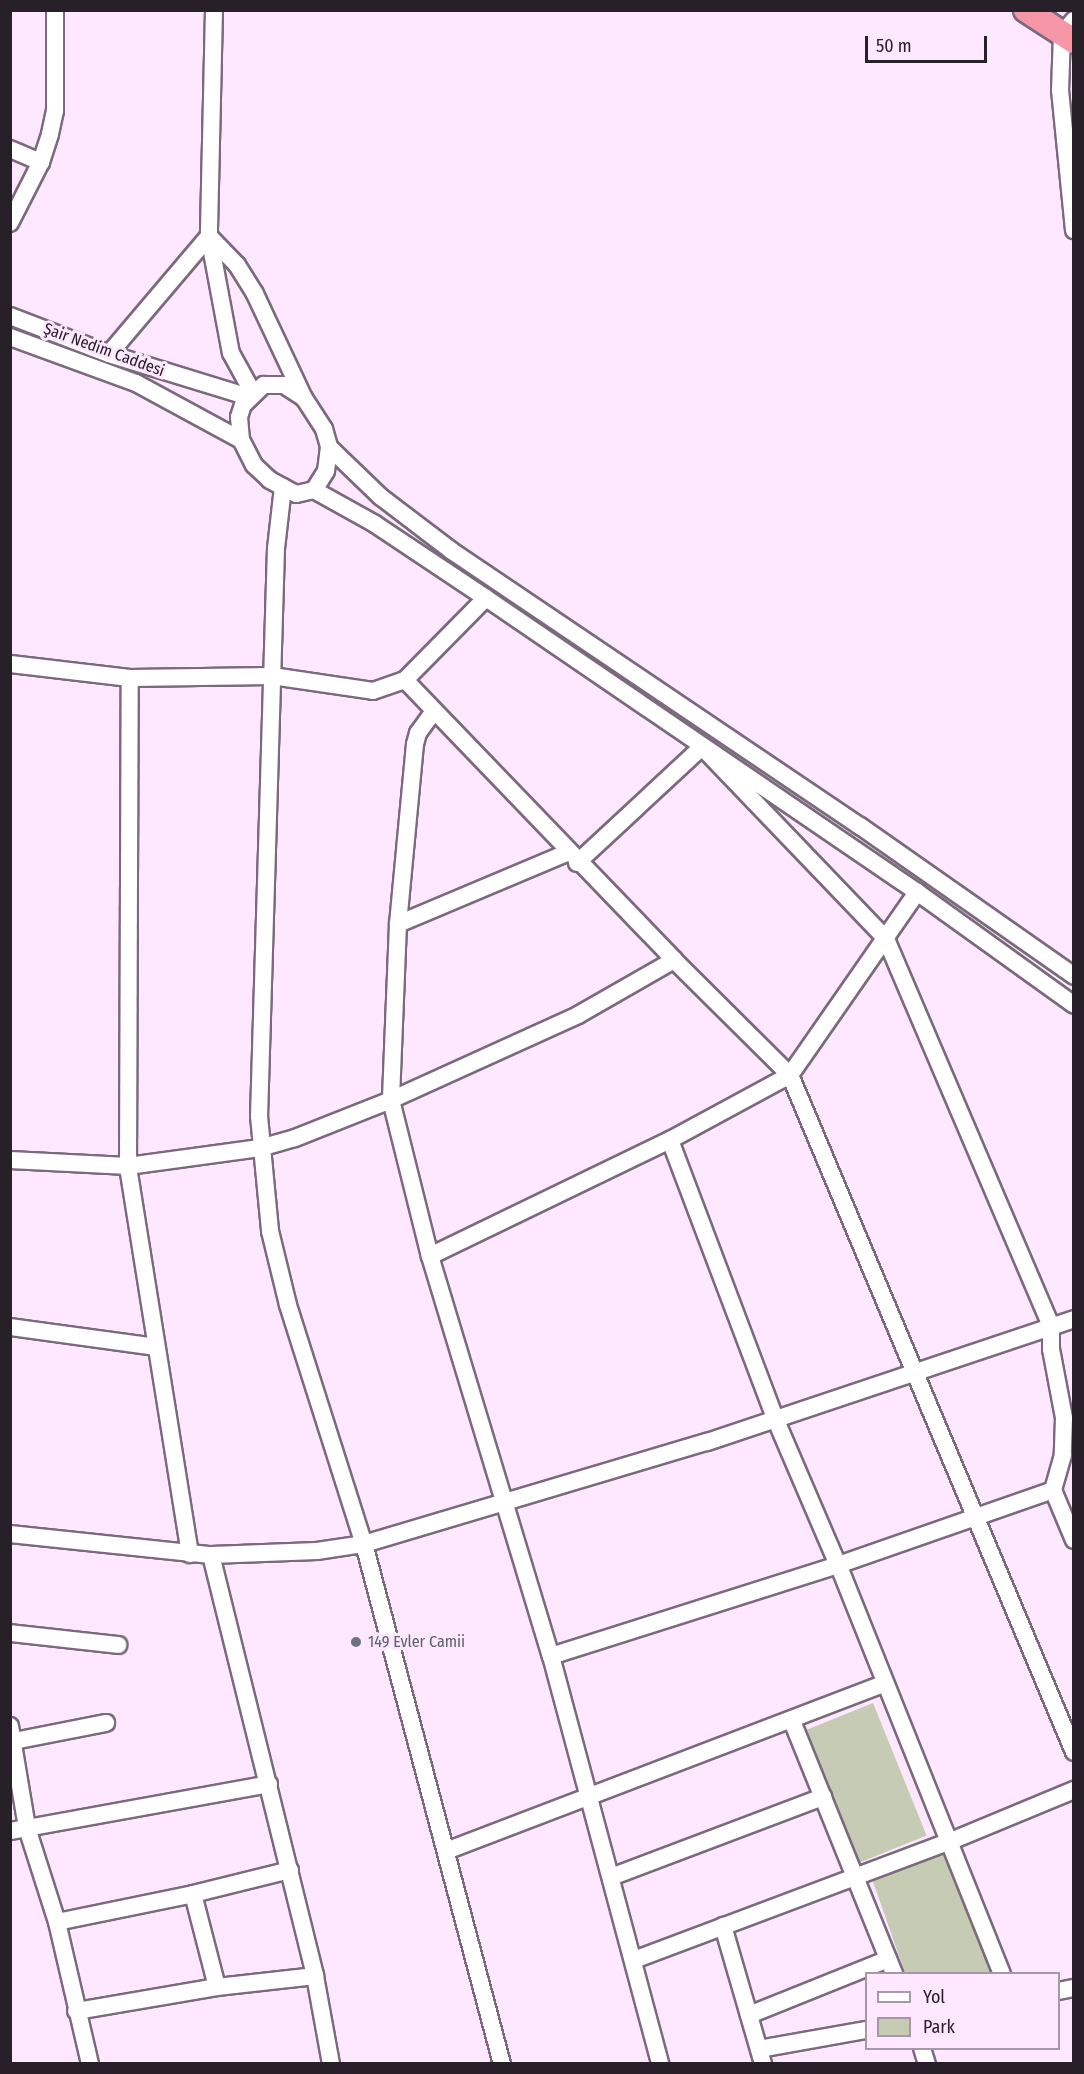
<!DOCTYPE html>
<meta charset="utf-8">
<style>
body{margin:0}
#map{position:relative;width:1084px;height:2074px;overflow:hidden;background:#fde8ff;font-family:"Fira Sans Condensed",sans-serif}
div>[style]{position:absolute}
.green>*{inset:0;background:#c6cbb3;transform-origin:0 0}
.roads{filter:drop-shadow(2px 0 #7b697d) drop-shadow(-2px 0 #7b697d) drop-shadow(0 2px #7b697d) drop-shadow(0 -2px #7b697d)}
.minor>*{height:16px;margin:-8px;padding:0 8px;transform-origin:8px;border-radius:8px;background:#fff}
.highway>*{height:24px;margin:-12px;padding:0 12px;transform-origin:12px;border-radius:12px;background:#f796a6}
.dots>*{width:16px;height:16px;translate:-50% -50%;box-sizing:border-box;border:3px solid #fde8ff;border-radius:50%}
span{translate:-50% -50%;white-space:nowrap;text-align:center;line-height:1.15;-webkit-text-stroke:6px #fde8ff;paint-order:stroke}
.street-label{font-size:16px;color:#272028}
.worship-label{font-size:16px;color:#5b616d}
.left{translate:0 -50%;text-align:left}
.frame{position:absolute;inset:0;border:12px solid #272028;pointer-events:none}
.legend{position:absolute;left:865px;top:1972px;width:195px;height:78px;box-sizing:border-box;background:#fde8ff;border:2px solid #a798a9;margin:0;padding:8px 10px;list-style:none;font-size:18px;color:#272028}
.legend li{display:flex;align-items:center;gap:12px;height:30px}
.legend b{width:30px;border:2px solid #a798a9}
.scale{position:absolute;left:865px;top:36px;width:122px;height:27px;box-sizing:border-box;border:3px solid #272028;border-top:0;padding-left:8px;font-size:18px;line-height:21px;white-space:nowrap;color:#272028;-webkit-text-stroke:4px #fde8ff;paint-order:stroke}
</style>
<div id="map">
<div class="green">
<div style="left:873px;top:1703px;width:143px;height:74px;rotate:68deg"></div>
<div style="clip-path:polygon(941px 1850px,991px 1973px,905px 1973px,871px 1876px)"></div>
</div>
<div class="roads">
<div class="minor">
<div style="left:214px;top:10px;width:226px;rotate:91.3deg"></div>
<div style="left:209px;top:236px;width:119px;rotate:79.4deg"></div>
<div style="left:231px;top:353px;width:46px;rotate:61.2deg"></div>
<div style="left:1074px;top:20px;width:18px;rotate:131deg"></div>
<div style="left:1062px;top:34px;width:56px;rotate:92deg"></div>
<div style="left:1060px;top:90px;width:141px;rotate:84.3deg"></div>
<div style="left:10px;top:149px;width:34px;rotate:23deg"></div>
<div style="left:10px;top:223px;width:68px;rotate:-63.1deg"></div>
<div style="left:41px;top:162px;width:29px;rotate:-72deg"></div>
<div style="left:50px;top:134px;width:24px;rotate:-78deg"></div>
<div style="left:55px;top:111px;width:101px;rotate:-90deg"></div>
<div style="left:209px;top:236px;width:40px;rotate:46deg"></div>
<div style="left:237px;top:265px;width:34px;rotate:58deg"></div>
<div style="left:255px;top:294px;width:115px;rotate:64.8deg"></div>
<div style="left:10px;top:316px;width:106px;rotate:21deg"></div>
<div style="left:109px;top:354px;width:146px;rotate:17.1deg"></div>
<div style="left:10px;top:337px;width:134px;rotate:20.1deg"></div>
<div style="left:136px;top:383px;width:119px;rotate:28.5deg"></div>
<div style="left:109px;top:354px;width:155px;rotate:-49.7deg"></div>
<div style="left:264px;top:385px;width:20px"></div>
<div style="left:284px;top:385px;width:24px;rotate:33deg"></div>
<div style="left:304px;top:398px;width:37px;rotate:57deg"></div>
<div style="left:324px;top:429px;width:19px;rotate:74deg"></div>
<div style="left:329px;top:447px;width:24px;rotate:97deg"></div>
<div style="left:326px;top:471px;width:22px;rotate:122deg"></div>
<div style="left:314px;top:490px;width:18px;rotate:167deg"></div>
<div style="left:296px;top:494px;width:30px;rotate:-152deg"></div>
<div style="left:270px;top:480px;width:22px;rotate:-137deg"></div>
<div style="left:254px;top:465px;width:28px;rotate:-117deg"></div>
<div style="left:241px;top:440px;width:23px;rotate:-95deg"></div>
<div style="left:239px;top:417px;width:13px;rotate:-72deg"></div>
<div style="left:243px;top:405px;width:29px;rotate:-44deg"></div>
<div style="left:329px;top:447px;width:72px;rotate:43.9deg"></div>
<div style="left:381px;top:497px;width:89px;rotate:37.3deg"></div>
<div style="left:452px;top:551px;width:492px;rotate:34deg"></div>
<div style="left:860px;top:826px;width:261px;rotate:35deg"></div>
<div style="left:283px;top:487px;width:61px;rotate:96.5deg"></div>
<div style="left:276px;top:548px;width:568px;rotate:91.71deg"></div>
<div style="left:259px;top:1116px;width:116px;rotate:84.5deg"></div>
<div style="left:270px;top:1231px;width:76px;rotate:76.3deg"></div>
<div style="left:288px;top:1305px;width:251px;rotate:72.4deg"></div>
<div style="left:364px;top:1544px;width:538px;rotate:75.14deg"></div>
<div style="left:314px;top:490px;width:70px;rotate:29.1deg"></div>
<div style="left:375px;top:524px;width:133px;rotate:33.7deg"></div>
<div style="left:486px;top:598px;width:522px;rotate:34.3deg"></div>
<div style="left:917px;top:892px;width:193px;rotate:35.7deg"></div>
<div style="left:10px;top:664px;width:121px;rotate:6.7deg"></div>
<div style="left:405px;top:680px;width:388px;rotate:46.1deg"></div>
<div style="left:434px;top:711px;width:27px;rotate:126deg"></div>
<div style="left:418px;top:733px;width:11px;rotate:105deg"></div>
<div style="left:415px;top:744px;width:181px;rotate:95.4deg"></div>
<div style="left:398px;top:924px;width:176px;rotate:92.3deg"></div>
<div style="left:391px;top:1100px;width:161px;rotate:76deg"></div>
<div style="left:430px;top:1256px;width:418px;rotate:73.2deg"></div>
<div style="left:551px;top:1656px;width:422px;rotate:75deg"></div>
<div style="left:577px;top:863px;width:171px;rotate:-42.9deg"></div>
<div style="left:702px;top:747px;width:266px;rotate:46.2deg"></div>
<div style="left:886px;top:939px;width:421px;rotate:66.9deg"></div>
<div style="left:1051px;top:1326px;width:23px;rotate:90deg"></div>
<div style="left:1051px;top:1349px;width:70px;rotate:79.3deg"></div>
<div style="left:1064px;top:1418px;width:37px;rotate:92deg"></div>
<div style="left:1063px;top:1455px;width:36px;rotate:106deg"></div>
<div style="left:398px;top:924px;width:183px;rotate:-22.8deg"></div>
<div style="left:10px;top:1160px;width:118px;rotate:2.9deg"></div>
<div style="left:128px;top:1166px;width:133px;rotate:-7.8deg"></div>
<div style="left:260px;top:1148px;width:36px;rotate:-16deg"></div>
<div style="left:295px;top:1138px;width:103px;rotate:-21.6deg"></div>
<div style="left:391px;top:1100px;width:205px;rotate:-24.4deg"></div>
<div style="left:578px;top:1015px;width:111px;rotate:-29.8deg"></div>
<div style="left:674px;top:960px;width:163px;rotate:44.8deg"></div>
<div style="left:790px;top:1075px;width:223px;rotate:-55.2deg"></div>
<div style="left:430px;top:1256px;width:267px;rotate:-25.8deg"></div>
<div style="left:10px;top:1327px;width:147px;rotate:7.8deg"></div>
<div style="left:10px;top:1534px;width:202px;rotate:6deg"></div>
<div style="left:211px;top:1555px;width:106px;rotate:-2.2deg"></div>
<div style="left:317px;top:1551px;width:48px;rotate:-8.5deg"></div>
<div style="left:364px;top:1544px;width:358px;rotate:-16.6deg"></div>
<div style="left:707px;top:1442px;width:387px;rotate:-18.5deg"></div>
<div style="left:190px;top:1554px;width:393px;rotate:-99.1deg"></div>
<div style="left:128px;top:1166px;width:488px;rotate:-89.8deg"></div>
<div style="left:130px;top:678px;width:142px;rotate:-0.8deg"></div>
<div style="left:272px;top:676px;width:102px;rotate:8.4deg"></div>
<div style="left:373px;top:691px;width:34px;rotate:-19deg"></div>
<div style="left:405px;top:680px;width:115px;rotate:-45.4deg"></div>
<div style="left:211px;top:1555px;width:434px;rotate:76.1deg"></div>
<div style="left:315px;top:1976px;width:89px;rotate:79.7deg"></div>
<div style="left:10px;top:1633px;width:109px;rotate:6.3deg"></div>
<div style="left:551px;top:1656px;width:301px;rotate:-17.6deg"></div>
<div style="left:838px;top:1565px;width:228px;rotate:-19.2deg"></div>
<div style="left:1053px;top:1490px;width:54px;rotate:67.2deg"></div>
<div style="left:792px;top:1721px;width:273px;rotate:68deg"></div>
<div style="left:10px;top:1726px;width:103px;rotate:80.5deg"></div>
<div style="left:27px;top:1828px;width:246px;rotate:-10.3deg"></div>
<div style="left:14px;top:1741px;width:94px;rotate:-11.1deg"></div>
<div style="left:10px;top:1831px;width:17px;rotate:-10deg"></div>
<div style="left:27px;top:1828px;width:99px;rotate:72.3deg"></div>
<div style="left:57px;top:1922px;width:146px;rotate:76.9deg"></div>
<div style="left:446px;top:1851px;width:470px;rotate:-20.9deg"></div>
<div style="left:611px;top:1877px;width:227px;rotate:-20.7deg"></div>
<div style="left:193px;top:1894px;width:100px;rotate:-13.9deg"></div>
<div style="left:57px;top:1922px;width:139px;rotate:-11.6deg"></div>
<div style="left:193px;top:1894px;width:96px;rotate:75.5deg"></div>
<div style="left:217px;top:1987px;width:143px;rotate:170.3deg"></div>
<div style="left:723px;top:1926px;width:144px;rotate:73.8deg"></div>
<div style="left:634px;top:1960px;width:333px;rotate:-20.6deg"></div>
<div style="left:946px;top:1843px;width:139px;rotate:-22.5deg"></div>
<div style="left:1002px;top:1974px;width:441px;rotate:-111.8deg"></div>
<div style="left:838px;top:1565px;width:160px;rotate:-113.2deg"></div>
<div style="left:775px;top:1418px;width:297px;rotate:-110.7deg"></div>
<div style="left:670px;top:1140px;width:136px;rotate:-28.4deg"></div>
<div style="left:790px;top:1075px;width:734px;rotate:67.24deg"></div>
<div style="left:217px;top:1987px;width:99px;rotate:-6.4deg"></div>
<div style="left:1058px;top:1991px;width:16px;rotate:-11deg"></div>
<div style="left:749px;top:2015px;width:150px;rotate:-21.9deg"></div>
<div style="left:922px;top:2048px;width:17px;rotate:73deg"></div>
<div style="left:759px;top:2049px;width:109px;rotate:-10.1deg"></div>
</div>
<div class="highway">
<div style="left:1026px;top:10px;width:57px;rotate:32.9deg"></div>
</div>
</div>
<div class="dots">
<div style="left:356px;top:1642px;background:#6b7280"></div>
</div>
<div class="street-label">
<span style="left:104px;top:350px;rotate:20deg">Şair Nedim Caddesi</span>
</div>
<div class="worship-label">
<span class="left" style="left:368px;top:1642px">149 Evler Camii</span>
</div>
<div class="frame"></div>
<ul class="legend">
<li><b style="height:8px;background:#fff"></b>Yol</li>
<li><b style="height:16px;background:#c6cbb3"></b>Park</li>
</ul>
<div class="scale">50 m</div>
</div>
